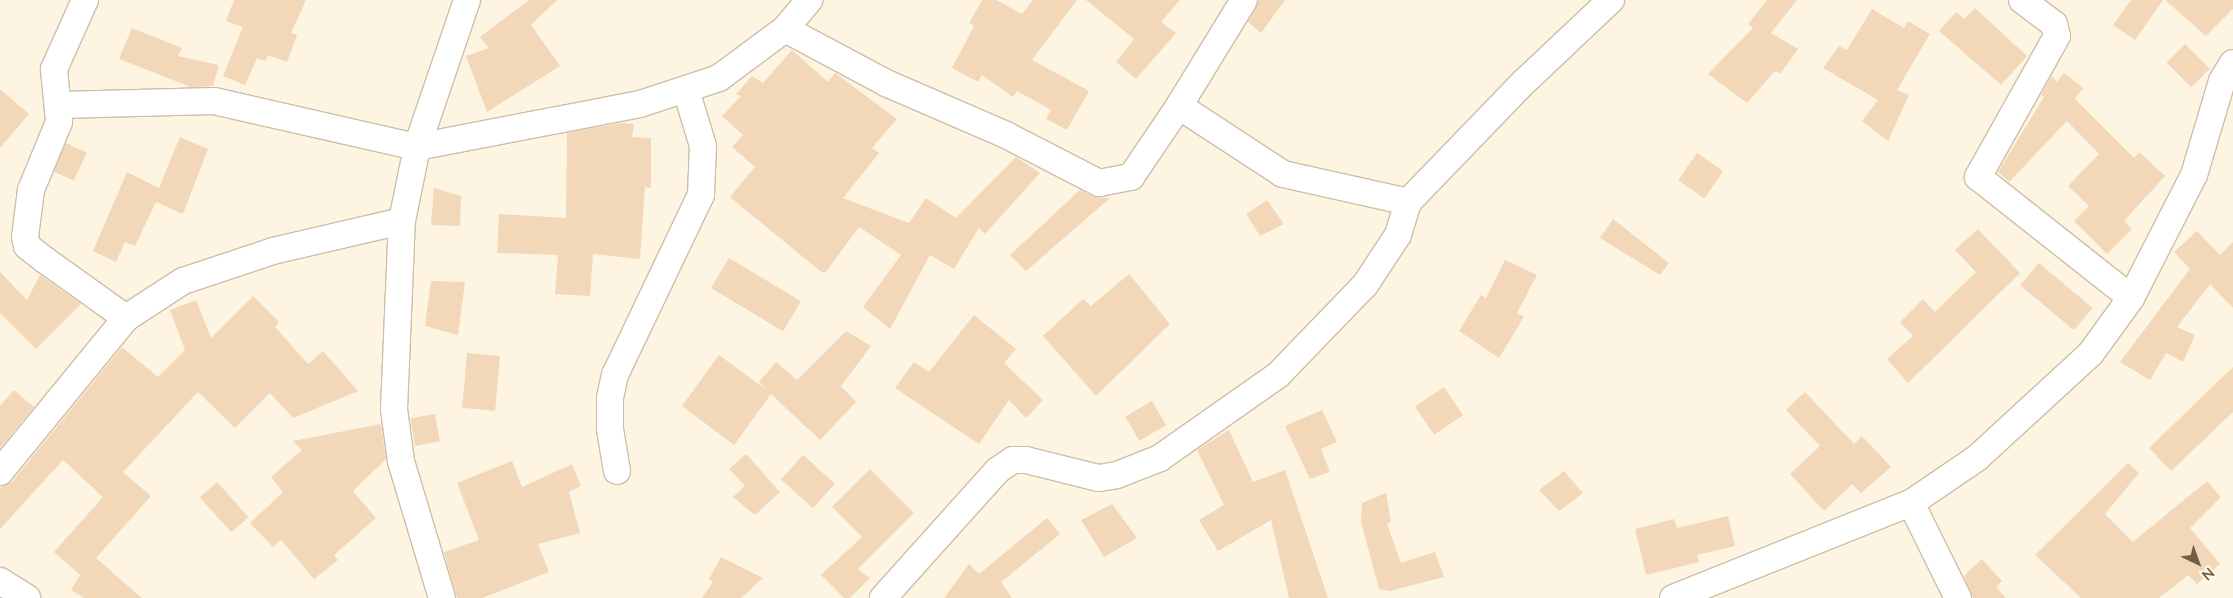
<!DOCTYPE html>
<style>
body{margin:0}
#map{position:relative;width:2233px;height:598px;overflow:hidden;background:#fdf5e2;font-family:Lato,sans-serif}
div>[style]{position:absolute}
.building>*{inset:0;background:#f2d7b9;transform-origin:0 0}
.roads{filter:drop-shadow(1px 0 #cebea9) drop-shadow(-1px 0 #cebea9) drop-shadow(0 1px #cebea9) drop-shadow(0 -1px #cebea9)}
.street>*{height:26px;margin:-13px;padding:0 13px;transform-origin:13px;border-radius:13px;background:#fff}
span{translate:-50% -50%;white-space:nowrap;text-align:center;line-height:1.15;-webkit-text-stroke:5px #fff9e9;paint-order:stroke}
.north{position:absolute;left:2173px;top:538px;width:50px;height:50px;-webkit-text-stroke:4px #fff9e9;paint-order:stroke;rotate:138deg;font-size:14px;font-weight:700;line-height:20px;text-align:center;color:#745d48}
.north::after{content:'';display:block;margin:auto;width:18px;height:22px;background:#745d48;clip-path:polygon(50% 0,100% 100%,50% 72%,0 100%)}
</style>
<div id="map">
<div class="building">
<div style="clip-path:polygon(234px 0,306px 0,291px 33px,297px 35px,287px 62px,268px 55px,266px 61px,257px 58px,245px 85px,223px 76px,243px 27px,226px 21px)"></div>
<div style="clip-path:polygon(529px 0,557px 0,531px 25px,560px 66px,487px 112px,466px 56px,489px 48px,480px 37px)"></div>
<div style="clip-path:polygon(982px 0,996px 0,1022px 14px,1033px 0,1077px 0,1032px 60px,1089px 91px,1067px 130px,1046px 119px,1051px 110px,1017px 91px,1013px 97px,982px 75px,978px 82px,952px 68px,974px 26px,969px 23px)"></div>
<div style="clip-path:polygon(1086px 0,1180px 0,1161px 22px,1176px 33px,1136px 79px,1116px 62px,1134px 39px)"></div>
<div style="clip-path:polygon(1259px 0,1285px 0,1261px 33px,1248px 22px)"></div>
<div style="clip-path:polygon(1767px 0,1797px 0,1771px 33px,1798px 49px,1780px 74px,1775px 71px,1747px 103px,1708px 74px,1753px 28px,1748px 24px)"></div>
<div style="clip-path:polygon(2131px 0,2163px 0,2135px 40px,2113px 25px)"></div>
<div style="clip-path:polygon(2165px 0,2233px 0,2233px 9px,2206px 36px)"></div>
<div style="clip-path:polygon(1975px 8px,2027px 56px,2001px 85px,1939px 31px,1956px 12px,1964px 19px)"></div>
<div style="clip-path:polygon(1872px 9px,1904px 28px,1908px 21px,1930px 34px,1897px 90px,1909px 95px,1888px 141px,1862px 121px,1878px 100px,1823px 68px,1839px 46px,1847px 50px)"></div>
<div style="clip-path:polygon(132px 28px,182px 48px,178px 56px,219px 65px,213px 86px,191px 87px,119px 59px)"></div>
<div style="left:2185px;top:44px;width:35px;height:26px;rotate:45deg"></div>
<div style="clip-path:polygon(792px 50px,828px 82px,835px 73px,897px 119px,872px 148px,879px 153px,843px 198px,909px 223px,926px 198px,956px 218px,1016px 157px,1040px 173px,985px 234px,979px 228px,954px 269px,930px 255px,890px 329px,863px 307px,901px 255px,859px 227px,825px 273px,820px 271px,730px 197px,755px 167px,732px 147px,743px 135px,722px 116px,741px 96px,736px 94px,752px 76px,763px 83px)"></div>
<div style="clip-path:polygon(2064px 73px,2083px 88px,2075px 99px,2134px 158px,2139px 152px,2165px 176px,2124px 221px,2132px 229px,2107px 254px,2074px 221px,2089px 206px,2068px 186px,2099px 154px,2067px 121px,2009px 182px,1998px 172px,2044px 97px,2041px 95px,2052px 76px,2057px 82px)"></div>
<div style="clip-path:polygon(0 89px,29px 114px,0 148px)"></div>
<div style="clip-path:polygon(621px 123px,634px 124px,632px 137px,651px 138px,651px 188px,645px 187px,640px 259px,593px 254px,590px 296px,555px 294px,558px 255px,497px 253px,499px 214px,566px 218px,567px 133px)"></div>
<div style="clip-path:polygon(180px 137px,208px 149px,183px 214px,156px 202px,135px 246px,125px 242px,116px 262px,93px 251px,127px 172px,159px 188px)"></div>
<div style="left:66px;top:143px;width:23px;height:31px;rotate:25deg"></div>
<div style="left:1697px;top:153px;width:32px;height:33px;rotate:35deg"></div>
<div style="clip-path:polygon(434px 188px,461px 196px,460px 226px,431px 225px)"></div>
<div style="clip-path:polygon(1080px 190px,1093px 197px,1110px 198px,1026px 271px,1010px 255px)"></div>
<div style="clip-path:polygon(1267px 200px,1284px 224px,1260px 236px,1246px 214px)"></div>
<div style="clip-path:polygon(1613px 219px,1669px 263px,1660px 275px,1600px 238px)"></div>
<div style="clip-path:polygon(1978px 229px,2020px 273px,1908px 383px,1887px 359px,1913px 336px,1900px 322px,1923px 299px,1935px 312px,1976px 272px,1955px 250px)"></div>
<div style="clip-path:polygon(2197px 231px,2220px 255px,2233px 242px,2233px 308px,2210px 284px,2177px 327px,2195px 335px,2183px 362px,2166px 353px,2150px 380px,2120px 362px,2190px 269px,2174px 252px)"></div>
<div style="left:729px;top:258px;width:84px;height:35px;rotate:31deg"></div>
<div style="clip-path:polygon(1505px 260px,1537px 275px,1517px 313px,1524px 317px,1499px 358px,1459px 331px,1481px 295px,1486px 298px)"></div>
<div style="left:2039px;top:263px;width:70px;height:29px;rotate:40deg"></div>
<div style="clip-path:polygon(0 272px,27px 300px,40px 275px,81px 304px,36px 349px,0 313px)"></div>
<div style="clip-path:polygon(1129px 274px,1170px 324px,1096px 396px,1043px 336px,1083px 299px,1091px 306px)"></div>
<div style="clip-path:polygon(431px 281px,465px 282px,458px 335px,425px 326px)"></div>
<div style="clip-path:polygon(253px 296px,279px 322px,275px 327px,308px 364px,323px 351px,358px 391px,293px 418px,270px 393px,235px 428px,198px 392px,123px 472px,151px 496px,96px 558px,142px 598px,84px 598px,71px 590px,80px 575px,54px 552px,103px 497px,63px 460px,0 529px,0 487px,12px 482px,122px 347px,158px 377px,185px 350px,170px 310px,196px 300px,211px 338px)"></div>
<div style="clip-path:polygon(974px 315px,1016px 349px,1004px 363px,1043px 400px,1026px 418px,1009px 400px,979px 444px,895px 388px,914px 362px,929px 372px)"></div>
<div style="clip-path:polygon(846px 331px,871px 346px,841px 386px,856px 402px,820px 440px,771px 394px,734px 445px,682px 406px,719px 355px,768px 391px,759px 382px,776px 362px,797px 380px)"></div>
<div style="left:467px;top:353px;width:33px;height:55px;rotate:5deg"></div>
<div style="clip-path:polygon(2233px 367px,2233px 412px,2171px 471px,2149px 448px)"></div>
<div style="left:1444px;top:387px;width:34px;height:35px;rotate:56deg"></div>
<div style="clip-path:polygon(14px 390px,34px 407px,0 448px,0 406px)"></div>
<div style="clip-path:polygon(1805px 392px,1854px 444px,1862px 436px,1891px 467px,1861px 493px,1852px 484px,1824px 511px,1790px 474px,1820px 446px,1786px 410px)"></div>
<div style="left:1152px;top:401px;width:28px;height:31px;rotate:60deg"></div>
<div style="clip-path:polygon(1322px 410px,1337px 442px,1321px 449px,1330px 472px,1310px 479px,1285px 426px)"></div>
<div style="left:435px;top:414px;width:28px;height:25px;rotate:80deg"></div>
<div style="clip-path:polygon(381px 424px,386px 459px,353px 491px,376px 518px,334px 555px,338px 560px,314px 579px,281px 540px,273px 547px,250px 523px,283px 492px,271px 477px,302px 450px,293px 441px)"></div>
<div style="clip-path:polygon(1229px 430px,1253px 482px,1285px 470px,1328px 598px,1289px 598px,1271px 520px,1218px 551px,1199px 520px,1224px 505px,1197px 450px)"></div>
<div style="clip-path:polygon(746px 454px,780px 492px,755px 515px,733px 497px,745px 486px,729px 469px)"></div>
<div style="left:803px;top:455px;width:43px;height:33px;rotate:42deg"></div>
<div style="clip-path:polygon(512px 461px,522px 487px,572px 464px,581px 486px,569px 492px,580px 533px,538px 544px,549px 572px,482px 598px,457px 598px,444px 552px,479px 540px,457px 483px)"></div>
<div style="clip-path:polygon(2128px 463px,2139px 473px,2105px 514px,2133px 542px,2207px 481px,2221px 497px,2190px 528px,2220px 564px,2197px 584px,2188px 575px,2159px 598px,2081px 598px,2035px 555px)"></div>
<div style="clip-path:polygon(870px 469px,914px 513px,858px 569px,870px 578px,850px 598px,844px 598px,821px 575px,862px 537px,832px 507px)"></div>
<div style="clip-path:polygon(1564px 471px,1583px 493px,1559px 511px,1539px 490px)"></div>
<div style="left:217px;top:482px;width:47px;height:23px;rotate:48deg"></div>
<div style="clip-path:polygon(1386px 493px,1391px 522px,1387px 524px,1401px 563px,1435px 552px,1444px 577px,1390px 591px,1379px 589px,1361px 522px,1362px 503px)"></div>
<div style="clip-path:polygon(1112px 504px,1137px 538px,1104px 557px,1081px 520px)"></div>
<div style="clip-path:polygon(1728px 516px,1735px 546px,1697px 555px,1699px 562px,1646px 575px,1635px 529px,1674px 519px,1677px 528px)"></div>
<div style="clip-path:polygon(1047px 518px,1060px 534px,1001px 582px,1012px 598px,944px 598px,969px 564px,979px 574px)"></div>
<div style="clip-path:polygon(721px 557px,763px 578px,741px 598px,702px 598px,713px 582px,709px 579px)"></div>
<div style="clip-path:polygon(1982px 559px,2002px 581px,1996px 587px,2006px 598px,1973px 598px,1964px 576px)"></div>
</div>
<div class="roads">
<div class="street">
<div style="left:85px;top:0;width:76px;rotate:114.2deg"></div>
<div style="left:54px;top:69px;width:53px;rotate:84.6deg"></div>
<div style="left:59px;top:122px;width:74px;rotate:112.4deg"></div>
<div style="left:31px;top:190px;width:47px;rotate:97.3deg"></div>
<div style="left:25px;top:237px;width:9px;rotate:77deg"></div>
<div style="left:27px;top:246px;width:23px;rotate:38deg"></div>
<div style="left:45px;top:260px;width:100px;rotate:35.6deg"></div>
<div style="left:2022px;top:0;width:40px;rotate:37deg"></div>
<div style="left:2054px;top:24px;width:12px;rotate:76deg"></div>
<div style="left:2057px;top:36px;width:162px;rotate:119.3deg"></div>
<div style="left:1978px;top:177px;width:195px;rotate:38.3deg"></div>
<div style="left:785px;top:29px;width:115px;rotate:28.1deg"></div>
<div style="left:886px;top:83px;width:131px;rotate:23.4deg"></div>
<div style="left:1006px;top:135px;width:105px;rotate:27.3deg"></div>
<div style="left:1099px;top:183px;width:33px;rotate:-11deg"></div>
<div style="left:1131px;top:177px;width:86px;rotate:-55.9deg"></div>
<div style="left:1179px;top:106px;width:124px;rotate:33.2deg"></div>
<div style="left:1283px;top:174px;width:128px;rotate:12.6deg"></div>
<div style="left:59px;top:105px;width:155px;rotate:-1.5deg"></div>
<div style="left:214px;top:101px;width:208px;rotate:12.8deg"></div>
<div style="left:417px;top:147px;width:227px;rotate:-10.9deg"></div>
<div style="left:640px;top:104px;width:83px;rotate:-18.2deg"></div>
<div style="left:719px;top:78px;width:82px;rotate:-36.6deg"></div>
<div style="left:785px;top:29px;width:38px;rotate:-50deg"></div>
<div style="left:1179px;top:106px;width:124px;rotate:-58.5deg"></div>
<div style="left:617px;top:471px;width:43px;rotate:-99.5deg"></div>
<div style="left:610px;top:429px;width:31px;rotate:-90deg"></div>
<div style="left:610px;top:398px;width:24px;rotate:-78deg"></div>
<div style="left:615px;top:375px;width:199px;rotate:-64.5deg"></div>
<div style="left:701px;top:195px;width:49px;rotate:-87.7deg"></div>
<div style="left:703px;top:146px;width:59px;rotate:-106.9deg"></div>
<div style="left:0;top:472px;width:199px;rotate:-50.7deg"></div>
<div style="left:126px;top:318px;width:68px;rotate:-33deg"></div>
<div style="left:183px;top:281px;width:95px;rotate:-18.4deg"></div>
<div style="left:273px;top:251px;width:132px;rotate:-13.1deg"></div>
<div style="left:1911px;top:503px;width:106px;rotate:63.7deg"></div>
<div style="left:0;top:581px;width:32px;rotate:32deg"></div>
<div style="left:442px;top:598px;width:143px;rotate:-106.7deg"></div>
<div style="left:401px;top:461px;width:52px;rotate:-97.7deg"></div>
<div style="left:394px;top:409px;width:188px;rotate:-87.6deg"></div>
<div style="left:402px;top:221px;width:76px;rotate:-78.5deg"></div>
<div style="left:417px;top:147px;width:155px;rotate:-71.2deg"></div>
<div style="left:883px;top:598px;width:172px;rotate:-48.1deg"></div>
<div style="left:998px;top:470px;width:18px;rotate:-34deg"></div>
<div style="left:1013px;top:460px;width:13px"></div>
<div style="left:1026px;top:460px;width:75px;rotate:13.9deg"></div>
<div style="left:1099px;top:478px;width:18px;rotate:-9deg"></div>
<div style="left:1117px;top:475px;width:46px;rotate:-21.6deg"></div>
<div style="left:1160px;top:458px;width:144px;rotate:-35.1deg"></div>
<div style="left:1278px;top:375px;width:125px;rotate:-46deg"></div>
<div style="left:1365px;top:285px;width:60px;rotate:-56.6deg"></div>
<div style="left:1398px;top:235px;width:34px;rotate:-73deg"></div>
<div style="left:1408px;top:202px;width:168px;rotate:-46deg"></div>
<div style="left:1525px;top:81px;width:118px;rotate:-43.3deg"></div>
<div style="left:1673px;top:598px;width:256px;rotate:-21.8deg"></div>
<div style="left:1911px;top:503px;width:80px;rotate:-34.3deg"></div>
<div style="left:1977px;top:458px;width:155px;rotate:-42.6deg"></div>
<div style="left:2091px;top:353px;width:68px;rotate:-54deg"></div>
<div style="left:2131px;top:298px;width:138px;rotate:-62.9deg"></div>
<div style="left:2194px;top:175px;width:98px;rotate:-73.4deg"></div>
<div style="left:2222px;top:81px;width:21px;rotate:-59deg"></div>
</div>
</div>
<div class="north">N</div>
</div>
